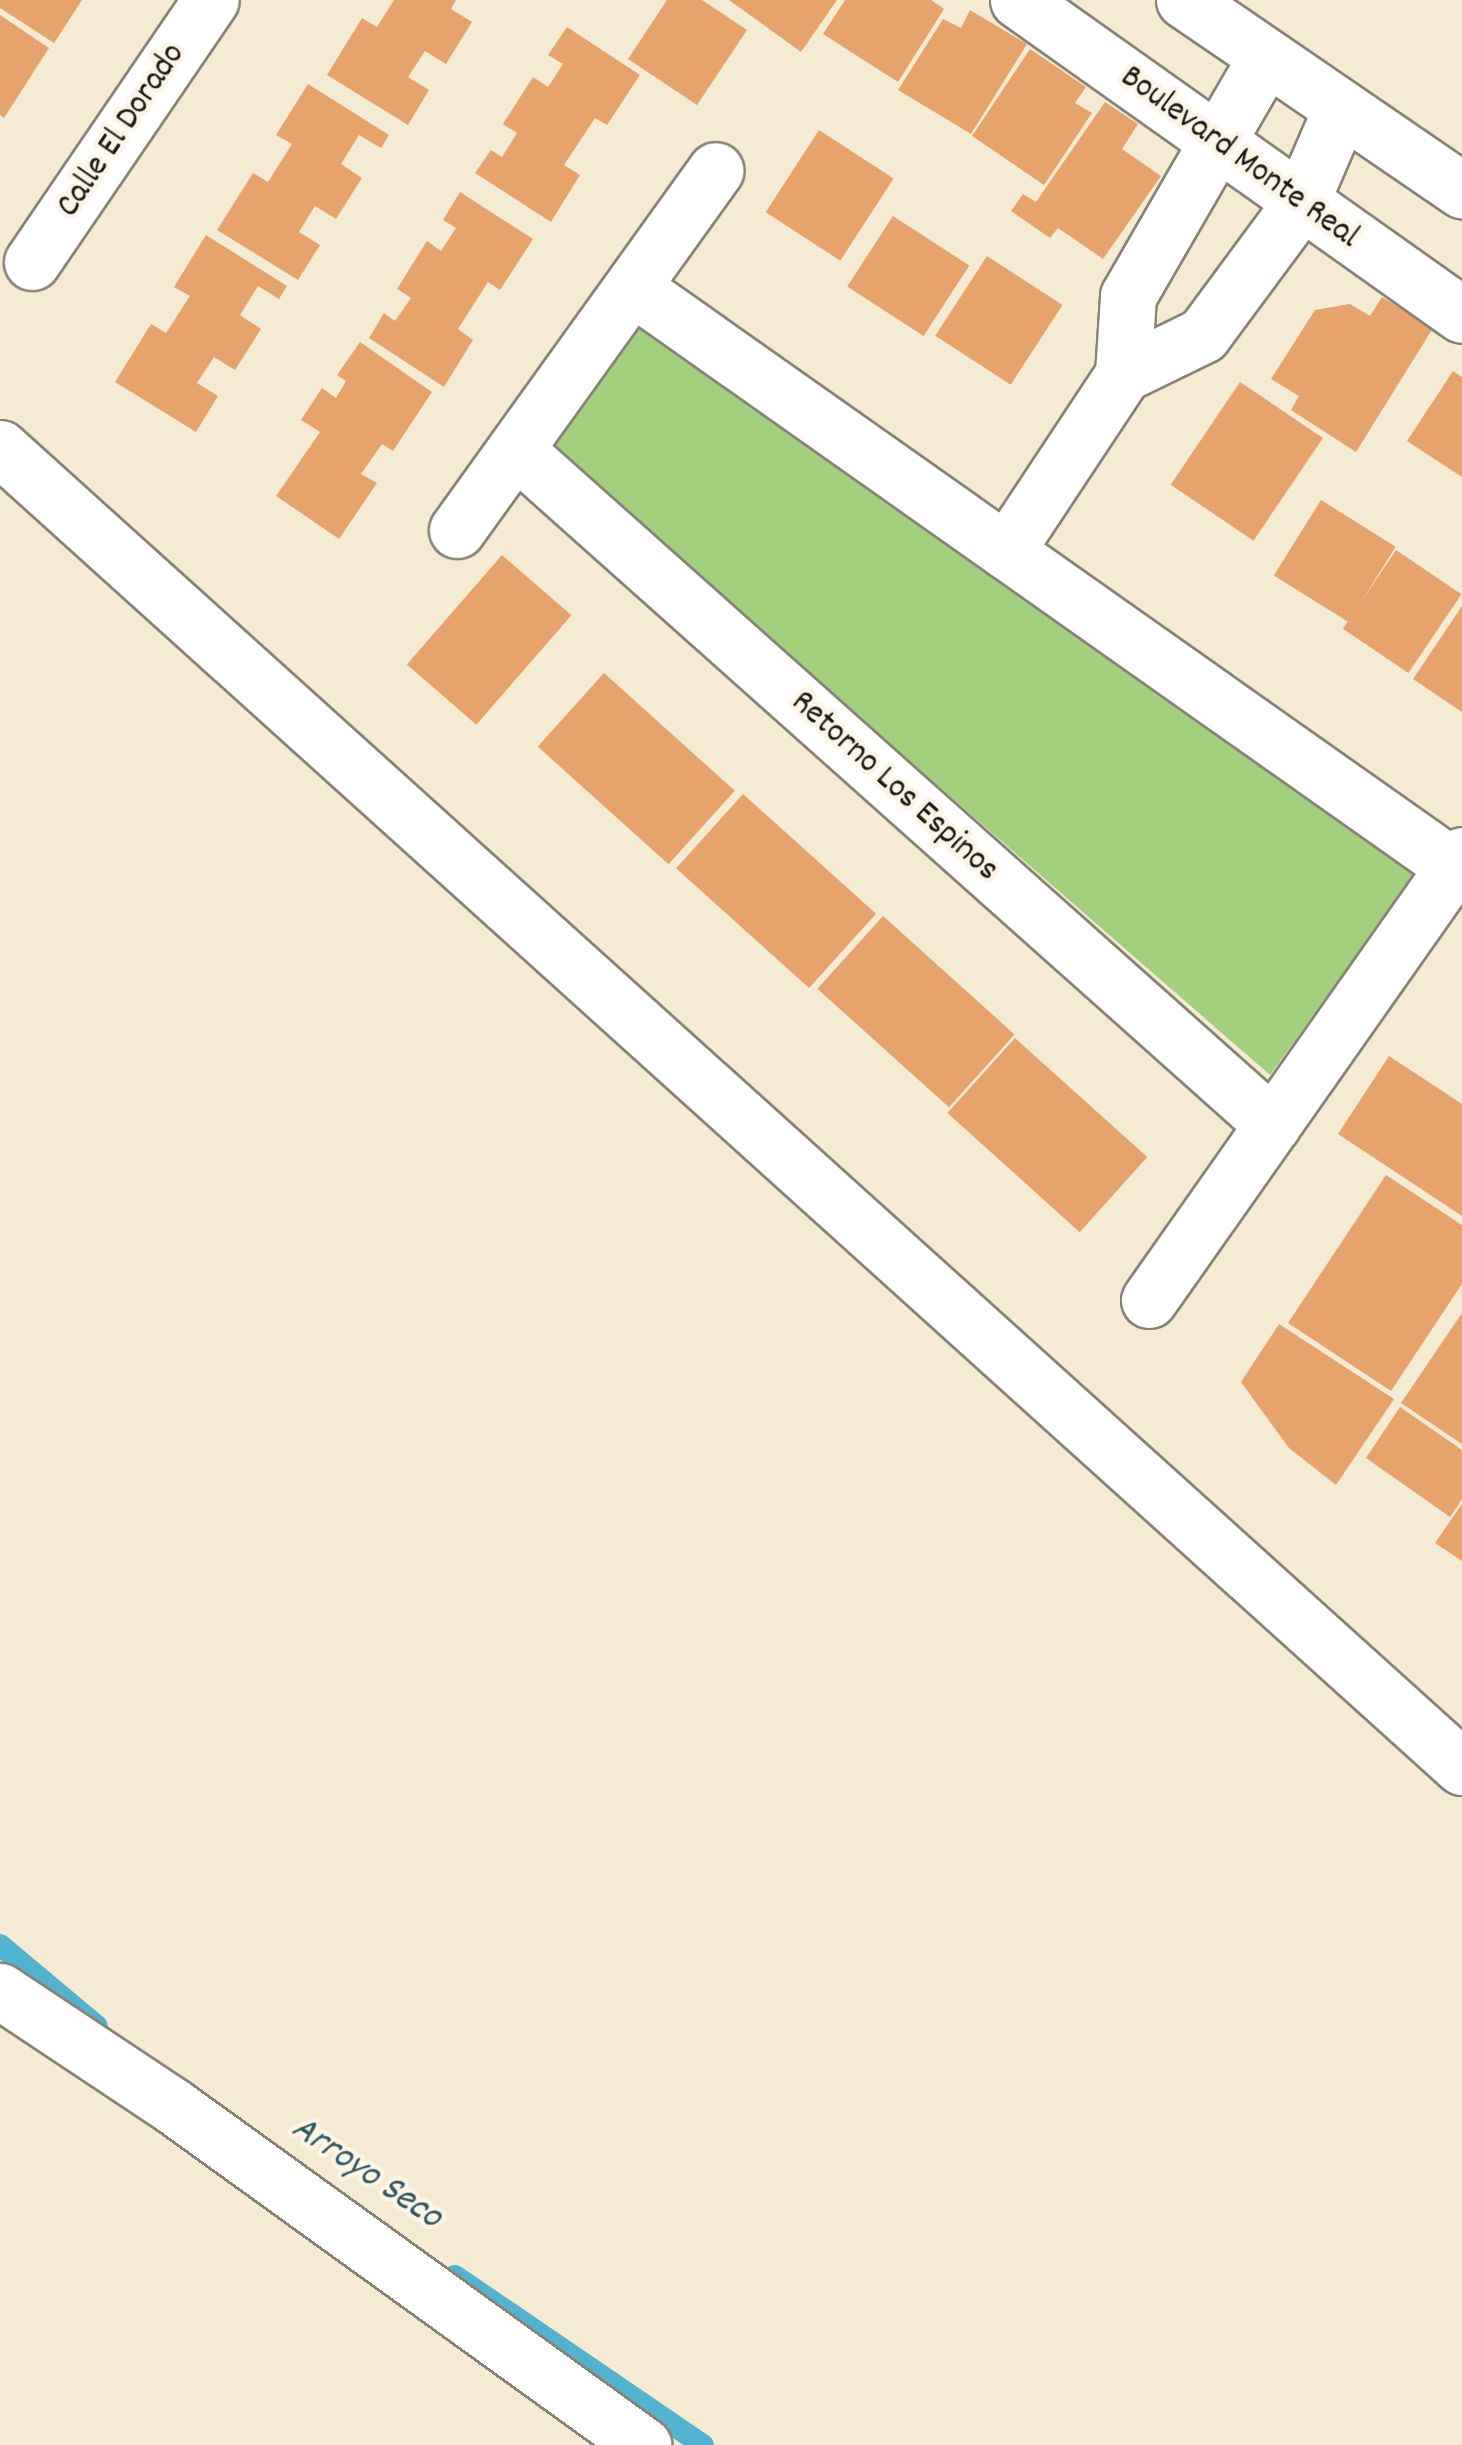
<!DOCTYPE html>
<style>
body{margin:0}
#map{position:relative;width:1462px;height:2445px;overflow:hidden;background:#f5ead2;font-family:Dekko,sans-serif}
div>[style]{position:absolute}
.green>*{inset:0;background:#a2d07d}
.stream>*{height:22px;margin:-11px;padding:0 11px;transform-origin:11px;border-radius:11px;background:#51b3d0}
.building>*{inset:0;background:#e6a36b;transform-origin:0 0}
.roads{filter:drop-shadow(2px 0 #888377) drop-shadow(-2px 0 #888377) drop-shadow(0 2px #888377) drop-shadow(0 -2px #888377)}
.minor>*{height:55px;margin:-27.5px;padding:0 27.5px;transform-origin:27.5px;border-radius:27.5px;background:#fff}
span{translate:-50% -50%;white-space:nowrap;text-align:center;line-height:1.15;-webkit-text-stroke:9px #fcf5e5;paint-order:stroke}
.street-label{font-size:35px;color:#1c1c1c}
.water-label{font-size:38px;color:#315864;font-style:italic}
</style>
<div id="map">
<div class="green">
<div style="clip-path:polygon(632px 317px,1416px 873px,1270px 1075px,542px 441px)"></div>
</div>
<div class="stream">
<div style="left:0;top:1945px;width:126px;rotate:39.9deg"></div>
<div style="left:455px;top:2276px;width:300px;rotate:34.3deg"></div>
</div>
<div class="building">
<div style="clip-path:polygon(0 0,82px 0,54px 43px,0 8px)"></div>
<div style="clip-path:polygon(394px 0,456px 0,451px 9px,472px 22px,446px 64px,425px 51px,408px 77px,429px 90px,408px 125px,327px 75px,362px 18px,377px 27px)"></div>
<div style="clip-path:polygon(667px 0,702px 0,747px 30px,697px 105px,628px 59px)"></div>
<div style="clip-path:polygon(729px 0,837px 0,801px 52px)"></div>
<div style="clip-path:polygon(845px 0,931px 0,944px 9px,898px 82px,823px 34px)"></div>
<div style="clip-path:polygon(970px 10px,1027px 44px,971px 134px,898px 90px,943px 19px,961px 28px)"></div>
<div style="clip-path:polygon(0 15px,49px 48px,4px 118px,0 115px)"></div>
<div style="clip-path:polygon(567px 27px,640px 75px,607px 125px,595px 118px,564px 165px,580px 175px,551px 222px,475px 173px,491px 150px,502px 157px,517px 133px,503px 124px,533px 77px,548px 87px,563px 64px,548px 55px)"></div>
<div style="clip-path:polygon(1030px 49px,1086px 87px,1075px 103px,1092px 113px,1044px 185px,972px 136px)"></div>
<div style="clip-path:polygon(308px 84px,389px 135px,381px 148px,359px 135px,341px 164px,362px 178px,336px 219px,315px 206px,299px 232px,320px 245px,298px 280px,217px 230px,253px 173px,268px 182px,292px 144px,276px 135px)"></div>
<div style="clip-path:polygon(1105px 102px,1138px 124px,1122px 149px,1161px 176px,1103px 259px,1058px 228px,1050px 238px,1011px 211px,1023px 194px,1036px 202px)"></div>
<div style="left:819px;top:130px;width:89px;height:98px;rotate:33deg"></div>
<div style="clip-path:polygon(460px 192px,533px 239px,500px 290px,488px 282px,458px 329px,473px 340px,444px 387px,369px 338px,384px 313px,395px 321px,411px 298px,397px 289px,427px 241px,441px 251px,456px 228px,443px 220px)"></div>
<div style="left:893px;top:216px;width:91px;height:84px;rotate:33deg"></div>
<div style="clip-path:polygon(206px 235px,287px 286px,279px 299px,258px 286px,240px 315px,261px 329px,235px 370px,214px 357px,197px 383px,218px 396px,196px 432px,115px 382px,151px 324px,166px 333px,190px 296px,174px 287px)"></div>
<div style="left:987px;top:256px;width:90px;height:95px;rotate:33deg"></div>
<div style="clip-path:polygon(1382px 297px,1433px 328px,1356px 452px,1291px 410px,1299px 396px,1271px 379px,1315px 310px,1350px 304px,1370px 316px)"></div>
<div style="clip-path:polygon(360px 342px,432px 392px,393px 451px,382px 444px,361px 474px,377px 483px,339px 539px,276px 496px,320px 432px,301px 420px,322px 388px,336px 398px,346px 381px,337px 375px)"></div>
<div style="clip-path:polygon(1453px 371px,1462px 377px,1462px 477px,1407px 441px)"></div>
<div style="left:1240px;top:382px;width:100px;height:124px;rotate:34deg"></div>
<div style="left:1321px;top:500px;width:88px;height:89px;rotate:32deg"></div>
<div style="left:1396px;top:550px;width:79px;height:95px;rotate:34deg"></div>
<div style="left:502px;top:555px;width:92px;height:145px;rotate:41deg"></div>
<div style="clip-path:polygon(1462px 606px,1462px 712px,1413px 679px)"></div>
<div style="left:604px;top:673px;width:176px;height:99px;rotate:42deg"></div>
<div style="left:743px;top:794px;width:179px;height:100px;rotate:42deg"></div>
<div style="left:883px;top:916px;width:177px;height:98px;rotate:42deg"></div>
<div style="left:1015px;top:1038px;width:178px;height:101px;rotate:42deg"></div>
<div style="clip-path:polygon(1389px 1056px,1462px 1104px,1462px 1216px,1338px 1134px)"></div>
<div style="clip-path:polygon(1386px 1175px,1462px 1225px,1462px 1284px,1391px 1391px,1288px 1323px)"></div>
<div style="clip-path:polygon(1462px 1313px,1462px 1444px,1401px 1403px)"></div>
<div style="clip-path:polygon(1279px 1324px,1394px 1399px,1336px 1485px,1289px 1448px,1241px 1382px)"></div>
<div style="clip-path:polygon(1400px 1407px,1462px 1450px,1462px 1499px,1450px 1517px,1366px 1458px)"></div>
<div style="clip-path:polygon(1462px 1504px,1462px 1561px,1435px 1543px)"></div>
</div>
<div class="roads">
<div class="minor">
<div style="left:1018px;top:0;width:544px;rotate:35.35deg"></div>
<div style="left:1184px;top:0;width:337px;rotate:34.4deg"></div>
<div style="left:32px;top:262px;width:317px;rotate:-55.7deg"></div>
<div style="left:632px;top:287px;width:1006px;rotate:35.21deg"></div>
<div style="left:1123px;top:374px;width:89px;rotate:-26deg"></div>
<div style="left:1203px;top:335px;width:163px;rotate:-53.5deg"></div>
<div style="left:1300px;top:204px;width:103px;rotate:-66.7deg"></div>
<div style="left:0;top:448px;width:1969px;rotate:42.06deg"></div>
<div style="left:516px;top:450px;width:1014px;rotate:41.72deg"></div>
<div style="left:457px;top:530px;width:443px;rotate:-54.3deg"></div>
<div style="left:1006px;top:551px;width:212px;rotate:-56.5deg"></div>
<div style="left:1123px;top:374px;width:78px;rotate:-86.3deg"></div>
<div style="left:1128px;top:296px;width:272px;rotate:-60deg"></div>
<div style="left:1149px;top:1300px;width:544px;rotate:-54.88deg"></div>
<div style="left:0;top:1991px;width:208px;rotate:33.6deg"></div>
<div style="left:173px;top:2106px;width:580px;rotate:35.8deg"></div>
</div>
</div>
<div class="street-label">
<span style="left:122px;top:131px;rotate:-56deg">Calle El Dorado</span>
<span style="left:1239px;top:158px;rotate:36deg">Boulevard Monte Real</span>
<span style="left:894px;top:787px;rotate:42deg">Retorno Los Espinos</span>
</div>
<div class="water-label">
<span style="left:366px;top:2174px;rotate:34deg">Arroyo Seco</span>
</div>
</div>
